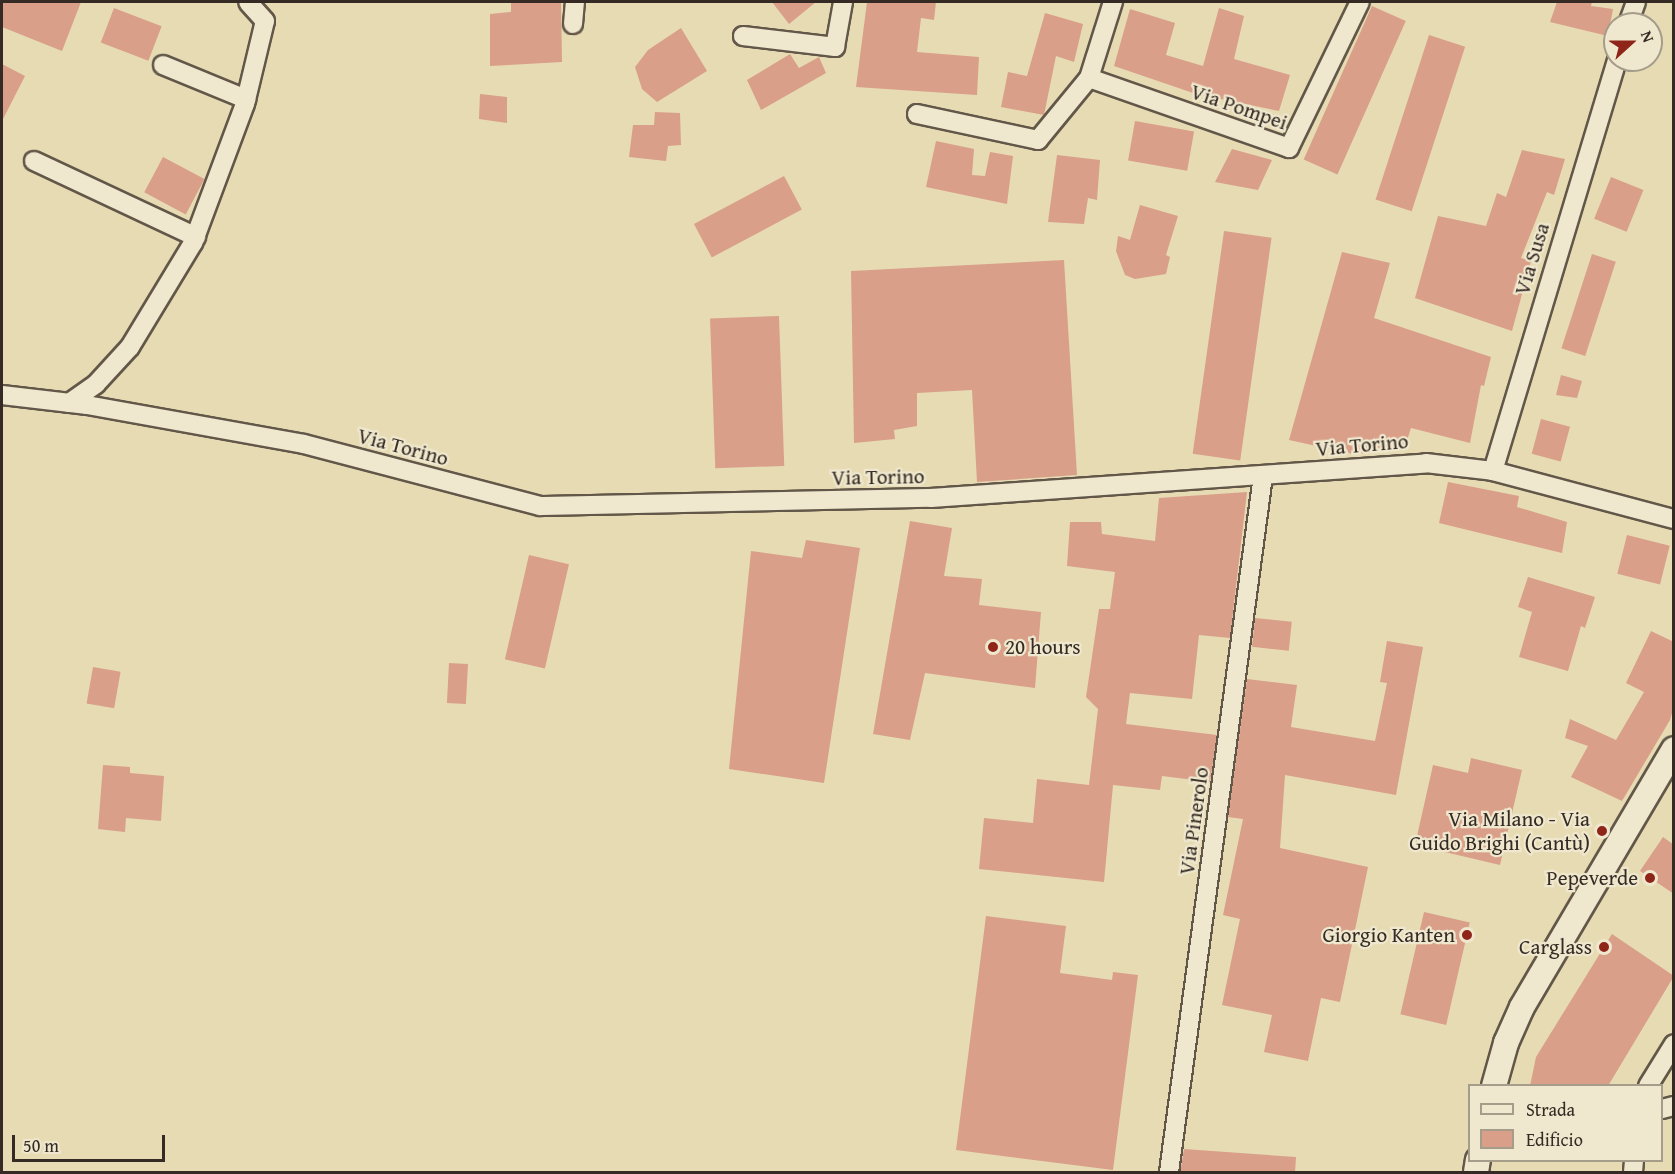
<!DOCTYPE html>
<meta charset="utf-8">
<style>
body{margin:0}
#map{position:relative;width:1675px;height:1174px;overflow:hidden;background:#e7dbb4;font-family:"Gentium Book Plus",serif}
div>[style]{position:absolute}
.building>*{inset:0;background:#d99f89;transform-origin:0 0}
.roads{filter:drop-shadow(2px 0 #625748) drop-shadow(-2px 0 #625748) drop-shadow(0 2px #625748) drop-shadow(0 -2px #625748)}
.minor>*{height:18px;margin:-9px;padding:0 9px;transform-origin:9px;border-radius:9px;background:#efe8ce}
.secondary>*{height:24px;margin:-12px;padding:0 12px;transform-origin:12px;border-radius:12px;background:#efe8ce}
.dots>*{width:16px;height:16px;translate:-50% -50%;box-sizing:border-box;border:3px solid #efe8ce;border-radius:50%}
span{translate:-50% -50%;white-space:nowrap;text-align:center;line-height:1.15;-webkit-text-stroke:4.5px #efe8ce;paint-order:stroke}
.street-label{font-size:21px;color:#362b24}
.poi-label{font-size:21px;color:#362b24}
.left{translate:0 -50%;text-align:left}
.right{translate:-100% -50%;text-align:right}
.frame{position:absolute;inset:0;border:3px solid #362b24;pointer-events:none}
.legend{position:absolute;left:1468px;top:1084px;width:195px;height:78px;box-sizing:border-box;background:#efe8ce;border:2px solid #a59c8a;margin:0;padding:8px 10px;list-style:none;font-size:18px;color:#362b24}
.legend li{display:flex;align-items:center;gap:12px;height:30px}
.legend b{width:30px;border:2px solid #a59c8a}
.north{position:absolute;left:1603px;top:12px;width:60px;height:60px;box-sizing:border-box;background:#efe8ce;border:2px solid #a59c8a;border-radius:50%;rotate:69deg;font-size:16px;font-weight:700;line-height:24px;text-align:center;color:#362b24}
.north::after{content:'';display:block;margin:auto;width:21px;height:27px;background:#8f2418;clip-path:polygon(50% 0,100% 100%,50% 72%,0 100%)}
.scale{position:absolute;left:12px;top:1135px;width:153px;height:27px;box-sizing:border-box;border:3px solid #362b24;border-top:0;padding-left:8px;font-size:18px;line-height:21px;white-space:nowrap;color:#362b24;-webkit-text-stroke:4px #efe8ce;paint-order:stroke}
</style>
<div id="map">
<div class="building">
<div style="clip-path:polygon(2px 2px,81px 2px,62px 51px,2px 27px)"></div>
<div style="clip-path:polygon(511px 2px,561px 2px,562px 62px,490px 66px,490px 14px,511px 12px)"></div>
<div style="clip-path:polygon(772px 2px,816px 2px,789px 24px)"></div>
<div style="clip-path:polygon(867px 2px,936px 2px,934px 20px,921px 18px,917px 52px,979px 57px,977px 95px,856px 87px)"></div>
<div style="clip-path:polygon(1557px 2px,1592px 2px,1591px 6px,1613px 9px,1608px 36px,1550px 22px)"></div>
<div style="left:1372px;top:6px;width:37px;height:168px;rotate:24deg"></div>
<div style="left:114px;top:8px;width:51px;height:37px;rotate:21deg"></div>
<div style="clip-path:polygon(1219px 8px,1244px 16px,1234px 59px,1290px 75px,1279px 111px,1196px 94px,1114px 66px,1130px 9px,1175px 23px,1166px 55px,1203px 66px)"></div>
<div style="clip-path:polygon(1045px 13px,1083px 24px,1074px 62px,1056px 56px,1044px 115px,1001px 107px,1008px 72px,1027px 76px)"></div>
<div style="clip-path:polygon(681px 28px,707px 71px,657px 102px,642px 89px,635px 67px,648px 50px)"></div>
<div style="left:1429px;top:35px;width:38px;height:173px;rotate:18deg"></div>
<div style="clip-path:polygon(790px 54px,799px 68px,819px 57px,826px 73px,761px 110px,747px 80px)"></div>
<div style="clip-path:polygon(2px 64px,25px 76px,2px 121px)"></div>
<div style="clip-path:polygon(480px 94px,507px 97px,507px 123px,479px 119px)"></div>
<div style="clip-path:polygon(655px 112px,680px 113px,681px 145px,668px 146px,666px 161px,629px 157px,633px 125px,654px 125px)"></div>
<div style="left:1135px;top:121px;width:60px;height:40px;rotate:10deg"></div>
<div style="clip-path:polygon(936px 141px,974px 149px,972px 175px,985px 176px,990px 152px,1013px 156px,1007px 204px,926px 187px)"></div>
<div style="clip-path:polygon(1232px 149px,1272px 160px,1258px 190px,1215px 182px)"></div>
<div style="clip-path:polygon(1522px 150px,1565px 159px,1554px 195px,1547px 192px,1521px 258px,1531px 261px,1512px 331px,1415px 298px,1438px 216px,1486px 226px,1497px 193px,1506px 197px)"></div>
<div style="clip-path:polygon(1057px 155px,1100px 160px,1097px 200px,1088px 198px,1084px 224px,1048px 222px)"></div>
<div style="left:163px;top:157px;width:47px;height:40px;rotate:28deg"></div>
<div style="left:784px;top:176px;width:38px;height:102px;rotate:62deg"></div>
<div style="left:1611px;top:177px;width:35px;height:45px;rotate:22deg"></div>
<div style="clip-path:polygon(1140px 205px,1178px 216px,1166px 255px,1170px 257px,1166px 274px,1135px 279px,1125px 275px,1116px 251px,1118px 236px,1130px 240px)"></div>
<div style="left:1224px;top:231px;width:48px;height:225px;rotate:8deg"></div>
<div style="clip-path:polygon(1342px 252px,1390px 263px,1374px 318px,1491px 357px,1484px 386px,1481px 385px,1470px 443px,1411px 428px,1404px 450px,1353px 454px,1289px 440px)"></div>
<div style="left:1592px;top:254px;width:25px;height:99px;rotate:18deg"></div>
<div style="clip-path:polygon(1064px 260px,1077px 475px,977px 482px,972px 390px,917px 393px,917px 426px,894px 430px,895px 439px,854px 443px,851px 271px)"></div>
<div style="left:779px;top:316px;width:150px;height:69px;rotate:88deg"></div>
<div style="clip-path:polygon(1561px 375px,1582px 381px,1577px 398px,1556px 395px)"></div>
<div style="left:1541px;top:419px;width:30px;height:36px;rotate:15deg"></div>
<div style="clip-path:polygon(1448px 482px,1519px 496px,1517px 507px,1567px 522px,1562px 553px,1439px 523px)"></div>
<div style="clip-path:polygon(1247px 492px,1230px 638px,1199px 635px,1192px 699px,1130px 693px,1126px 724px,1217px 735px,1210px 782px,1162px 776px,1160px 790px,1113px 785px,1104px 882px,979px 869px,984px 818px,1033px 823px,1037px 779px,1089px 785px,1098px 709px,1086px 697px,1099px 609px,1110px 609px,1115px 572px,1067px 566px,1070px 522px,1101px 522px,1102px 534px,1155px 541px,1159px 498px)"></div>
<div style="clip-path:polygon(910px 521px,952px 528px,944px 576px,982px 579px,979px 605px,1041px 612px,1035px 688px,925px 673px,910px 740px,873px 734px)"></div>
<div style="left:1627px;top:535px;width:44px;height:40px;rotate:14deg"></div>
<div style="clip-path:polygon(806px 540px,860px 548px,824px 783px,729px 769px,751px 551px,802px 558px)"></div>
<div style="left:529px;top:555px;width:41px;height:107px;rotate:13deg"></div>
<div style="clip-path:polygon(1528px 577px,1595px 597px,1585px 628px,1581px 626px,1568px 671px,1519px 657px,1532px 612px,1518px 607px)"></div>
<div style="left:1255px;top:618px;width:37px;height:29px;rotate:6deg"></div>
<div style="clip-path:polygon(1651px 631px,1674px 642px,1674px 706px,1670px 720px,1622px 801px,1571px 777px,1588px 746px,1565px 738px,1570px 719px,1616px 740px,1644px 692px,1626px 683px)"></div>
<div style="clip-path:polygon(1387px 641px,1423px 647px,1396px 795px,1285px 775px,1280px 848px,1368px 867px,1340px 1002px,1321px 998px,1308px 1061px,1264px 1052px,1272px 1015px,1222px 1005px,1240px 919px,1223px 915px,1243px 819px,1228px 817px,1247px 679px,1297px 685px,1291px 727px,1375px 741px,1387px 683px,1380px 682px)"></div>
<div style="left:449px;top:663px;width:19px;height:40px;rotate:3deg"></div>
<div style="left:93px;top:667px;width:28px;height:37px;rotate:10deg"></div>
<div style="clip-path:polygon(1471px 758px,1522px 770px,1500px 865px,1415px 845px,1433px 765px,1468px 773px)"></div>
<div style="clip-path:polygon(103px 765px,130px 767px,130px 773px,164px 776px,161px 821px,126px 818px,125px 832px,98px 829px)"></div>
<div style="clip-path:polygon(1663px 837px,1674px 845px,1674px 894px,1640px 871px)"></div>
<div style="left:1424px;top:912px;width:47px;height:105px;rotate:13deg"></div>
<div style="clip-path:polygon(986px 916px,1066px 926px,1060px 973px,1112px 980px,1113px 972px,1138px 975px,1113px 1170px,956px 1150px)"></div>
<div style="clip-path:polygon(1612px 934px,1674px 976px,1608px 1086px,1530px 1086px,1536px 1057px)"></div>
<div style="clip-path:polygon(1184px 1149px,1296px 1157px,1295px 1173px,1180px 1173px)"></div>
</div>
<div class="roads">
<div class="minor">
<div style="left:573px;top:24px;width:22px;rotate:-85deg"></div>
<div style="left:1628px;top:24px;width:23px;rotate:-70deg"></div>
<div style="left:743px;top:36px;width:93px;rotate:6.8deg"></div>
<div style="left:835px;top:47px;width:46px;rotate:-79.9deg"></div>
<div style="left:163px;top:65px;width:90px;rotate:22.3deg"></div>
<div style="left:1089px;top:78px;width:212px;rotate:19.3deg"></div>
<div style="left:1289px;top:148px;width:162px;rotate:-64.1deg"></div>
<div style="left:917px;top:114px;width:124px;rotate:12.1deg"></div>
<div style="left:1038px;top:140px;width:80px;rotate:-50.6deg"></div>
<div style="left:1089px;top:78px;width:80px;rotate:-72.5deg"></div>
<div style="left:34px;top:161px;width:179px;rotate:25.1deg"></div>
<div style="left:2px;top:395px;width:86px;rotate:6.7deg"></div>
<div style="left:87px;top:405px;width:220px;rotate:10.2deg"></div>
<div style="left:304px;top:444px;width:244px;rotate:14.7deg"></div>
<div style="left:540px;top:506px;width:391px;rotate:-1.2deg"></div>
<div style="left:931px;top:498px;width:496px;rotate:-4deg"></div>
<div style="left:1426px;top:463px;width:67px;rotate:6.8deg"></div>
<div style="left:1493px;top:471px;width:187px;rotate:14.9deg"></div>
<div style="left:69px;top:403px;width:33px;rotate:-35deg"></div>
<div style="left:96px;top:384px;width:50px;rotate:-47.4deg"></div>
<div style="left:130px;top:347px;width:122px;rotate:-58.8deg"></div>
<div style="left:193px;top:243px;width:148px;rotate:-69.5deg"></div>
<div style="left:245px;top:104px;width:85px;rotate:-76.5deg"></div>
<div style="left:265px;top:21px;width:25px;rotate:-132deg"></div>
<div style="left:1493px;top:471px;width:429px;rotate:-73.2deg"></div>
<div style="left:1648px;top:1086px;width:49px;rotate:-58.2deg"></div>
<div style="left:1662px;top:1109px;width:12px;rotate:-14deg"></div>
<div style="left:1169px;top:1172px;width:702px;rotate:-82.31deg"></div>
<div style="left:1633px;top:1172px;width:12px;rotate:-85deg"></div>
</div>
<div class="secondary">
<div style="left:1494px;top:1086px;width:45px;rotate:-74.4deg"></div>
<div style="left:1506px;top:1043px;width:39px;rotate:-66deg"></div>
<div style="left:1522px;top:1007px;width:299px;rotate:-59.5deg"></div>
<div style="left:1476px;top:1172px;width:12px;rotate:-81deg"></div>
</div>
</div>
<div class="dots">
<div style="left:993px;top:647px;background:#8f2418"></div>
<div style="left:1602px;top:831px;background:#8f2418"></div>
<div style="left:1650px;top:878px;background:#8f2418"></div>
<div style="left:1467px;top:935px;background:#8f2418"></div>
<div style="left:1604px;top:947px;background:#8f2418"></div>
</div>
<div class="street-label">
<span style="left:1239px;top:107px;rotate:19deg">Via Pompei</span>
<span style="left:1532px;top:259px;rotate:-73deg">Via Susa</span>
<span style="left:1362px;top:445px;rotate:-5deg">Via Torino</span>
<span style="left:403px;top:447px;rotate:15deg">Via Torino</span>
<span style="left:878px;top:477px;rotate:-1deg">Via Torino</span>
<span style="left:1194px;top:821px;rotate:-82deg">Via Pinerolo</span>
</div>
<div class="poi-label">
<span class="left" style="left:1005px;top:647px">20 hours</span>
<span class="right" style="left:1590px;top:831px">Via Milano - Via<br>Guido Brighi (Cantù)</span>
<span class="right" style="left:1638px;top:878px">Pepeverde</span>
<span class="right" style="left:1455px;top:935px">Giorgio Kanten</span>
<span class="right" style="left:1592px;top:947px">Carglass</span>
</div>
<div class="frame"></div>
<ul class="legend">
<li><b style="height:8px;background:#efe8ce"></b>Strada</li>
<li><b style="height:16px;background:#d99f89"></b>Edificio</li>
</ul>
<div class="north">N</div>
<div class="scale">50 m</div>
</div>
